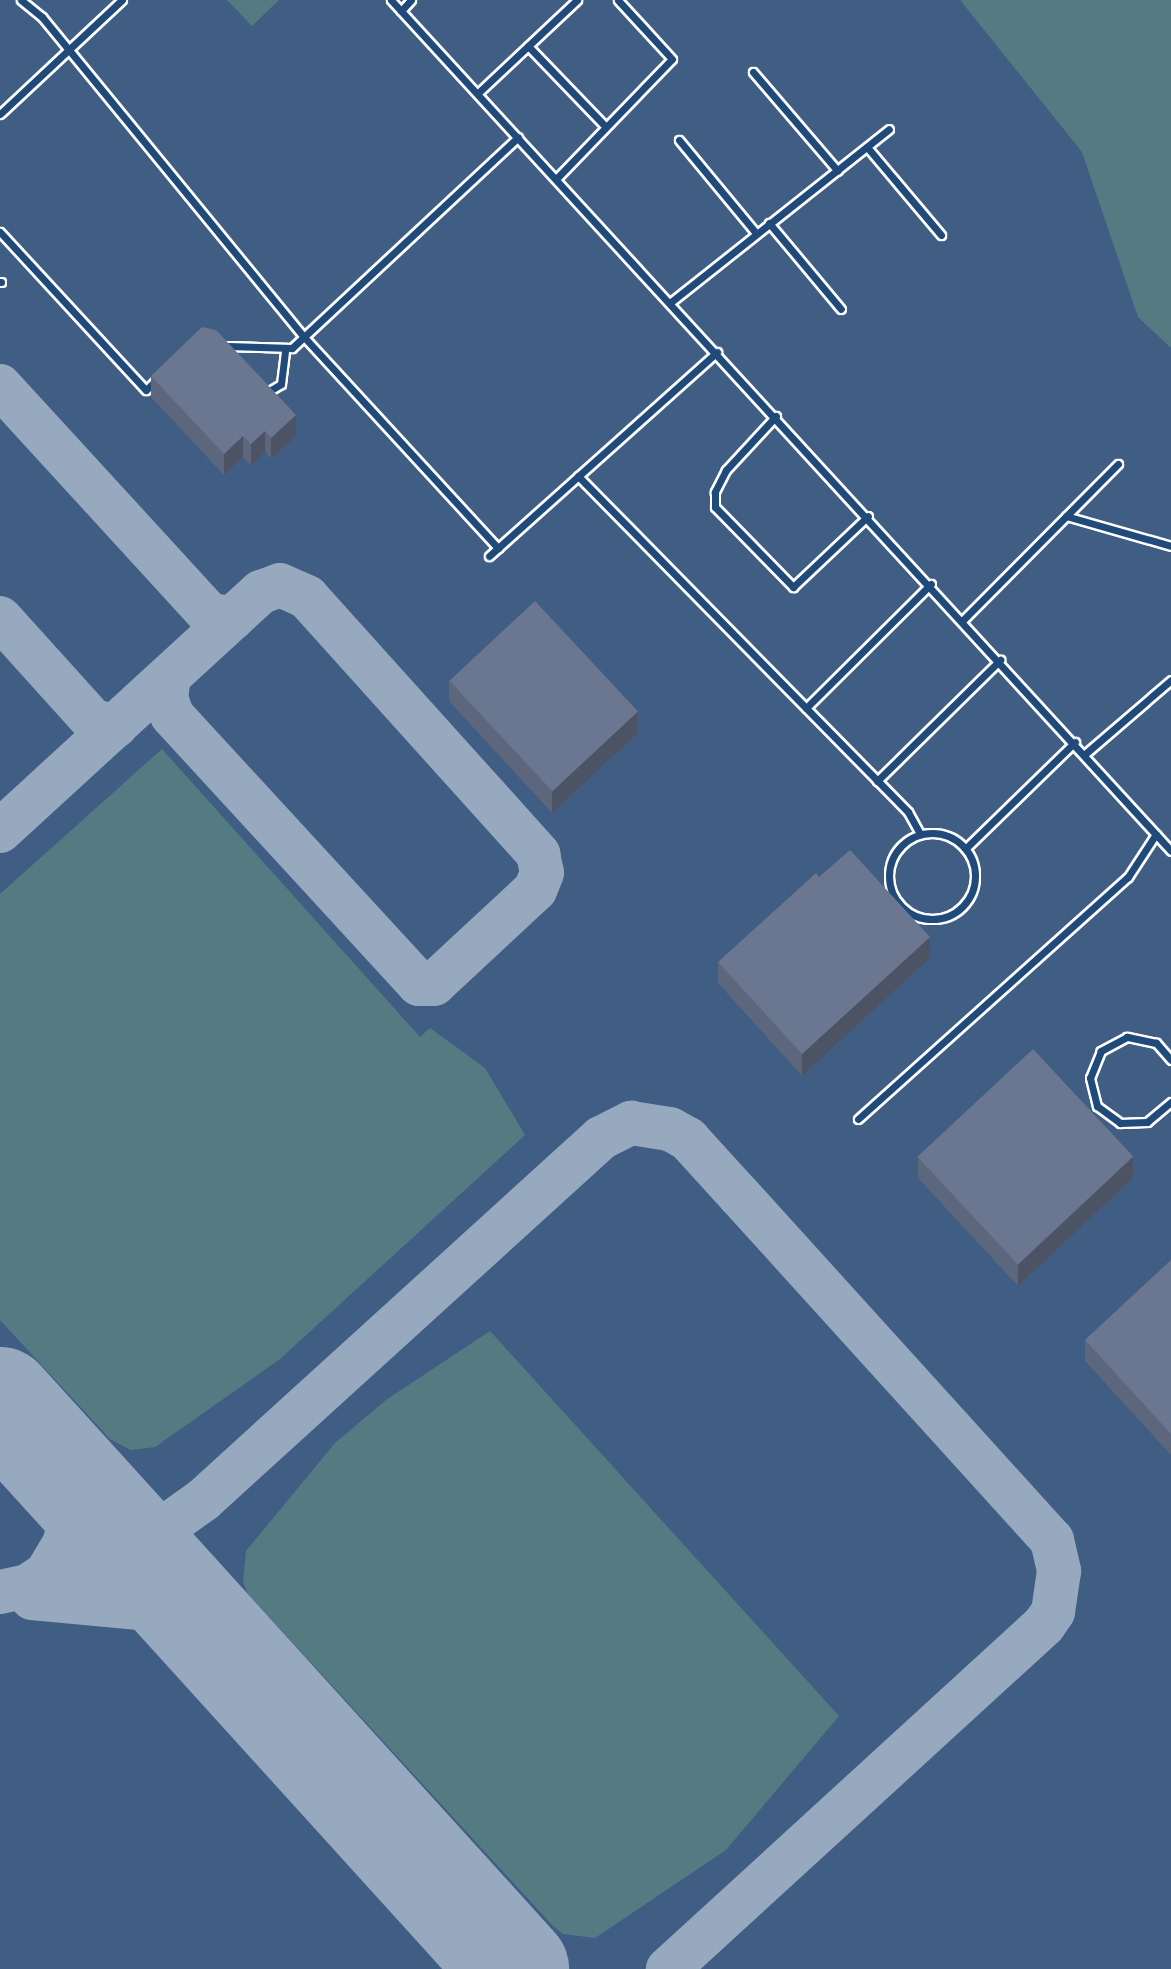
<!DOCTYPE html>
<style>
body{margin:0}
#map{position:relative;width:1171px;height:1969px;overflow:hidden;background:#2e537e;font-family:Sriracha,sans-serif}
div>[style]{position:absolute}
.built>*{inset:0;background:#405e83;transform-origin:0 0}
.green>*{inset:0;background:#547b81}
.taxiway>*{height:44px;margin:-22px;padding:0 22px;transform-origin:22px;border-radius:22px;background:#96a9be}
.runway>*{height:108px;margin:-54px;padding:0 54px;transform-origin:54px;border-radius:54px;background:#96a9be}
.roads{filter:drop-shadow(2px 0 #fff) drop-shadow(-2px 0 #fff) drop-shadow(0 2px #fff) drop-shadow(0 -2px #fff)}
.lane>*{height:7px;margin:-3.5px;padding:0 3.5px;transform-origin:3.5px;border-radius:3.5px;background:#1f4a7a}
.lane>.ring{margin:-3.5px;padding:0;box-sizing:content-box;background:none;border:7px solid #1f4a7a;border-radius:50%}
.wall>*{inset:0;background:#5c667c}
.shaded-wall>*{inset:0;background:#4b5365}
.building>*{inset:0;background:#6b7790;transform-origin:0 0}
span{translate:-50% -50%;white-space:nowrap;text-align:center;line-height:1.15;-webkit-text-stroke:6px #1f4a7a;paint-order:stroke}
</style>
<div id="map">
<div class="built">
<div style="left:0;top:0;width:1171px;height:1969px"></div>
</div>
<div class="green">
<div style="clip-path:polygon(227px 0,279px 0,252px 26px)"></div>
<div style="clip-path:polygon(960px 0,1171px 0,1171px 348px,1138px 317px,1082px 152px)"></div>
<div style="clip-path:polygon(162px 749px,420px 1037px,430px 1028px,485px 1068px,525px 1135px,280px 1359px,155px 1447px,131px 1450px,110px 1439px,0 1320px,0 894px)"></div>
<div style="clip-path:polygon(490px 1331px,839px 1716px,726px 1850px,595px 1938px,563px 1934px,553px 1926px,248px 1594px,243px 1582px,246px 1551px,335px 1443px,386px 1400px)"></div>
</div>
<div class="taxiway">
<div style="left:0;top:386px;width:311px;rotate:47.5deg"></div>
<div style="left:210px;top:615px;width:23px;rotate:7deg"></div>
<div style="left:0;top:618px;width:139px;rotate:47.9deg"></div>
<div style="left:93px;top:721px;width:23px;rotate:13deg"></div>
<div style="left:0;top:831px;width:354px;rotate:-42.5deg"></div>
<div style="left:261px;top:592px;width:20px;rotate:-20deg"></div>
<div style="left:280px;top:585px;width:30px;rotate:24deg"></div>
<div style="left:307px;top:597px;width:346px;rotate:48deg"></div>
<div style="left:538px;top:854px;width:19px;rotate:78deg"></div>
<div style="left:542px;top:873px;width:18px;rotate:112deg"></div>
<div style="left:535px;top:890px;width:138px;rotate:137.1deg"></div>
<div style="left:434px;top:984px;width:15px;rotate:180deg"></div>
<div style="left:419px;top:984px;width:365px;rotate:-132.6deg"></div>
<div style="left:172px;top:715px;width:18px;rotate:-109deg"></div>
<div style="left:166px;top:698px;width:22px;rotate:-82deg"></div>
<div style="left:23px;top:1589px;width:27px;rotate:-33deg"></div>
<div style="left:46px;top:1574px;width:35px;rotate:-59deg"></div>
<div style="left:64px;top:1544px;width:22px;rotate:-74deg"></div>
<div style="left:70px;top:1523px;width:45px;rotate:-90deg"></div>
<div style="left:0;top:1592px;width:76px;rotate:-12.2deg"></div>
<div style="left:74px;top:1576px;width:103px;rotate:-28.3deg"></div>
<div style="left:165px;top:1527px;width:47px;rotate:-35.4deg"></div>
<div style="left:203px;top:1500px;width:538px;rotate:-42.29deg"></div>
<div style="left:601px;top:1138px;width:34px;rotate:-27deg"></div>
<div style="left:631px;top:1123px;width:39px;rotate:9deg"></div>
<div style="left:670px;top:1129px;width:21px;rotate:29deg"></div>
<div style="left:688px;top:1139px;width:76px;rotate:47.7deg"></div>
<div style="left:739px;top:1195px;width:466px;rotate:47.8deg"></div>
<div style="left:1052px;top:1540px;width:32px;rotate:77deg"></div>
<div style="left:1059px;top:1571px;width:41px;rotate:98.3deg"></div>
<div style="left:1053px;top:1612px;width:16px;rotate:125deg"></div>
<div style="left:1044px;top:1625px;width:510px;rotate:137.54deg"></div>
<div style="left:32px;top:1598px;width:127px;rotate:5.4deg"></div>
<div style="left:158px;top:1610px;width:51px;rotate:20.6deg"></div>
</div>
<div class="runway">
<div style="left:0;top:1401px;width:767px;rotate:47.8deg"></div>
</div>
<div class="roads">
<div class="lane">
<div style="left:21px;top:0;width:27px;rotate:39deg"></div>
<div style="left:42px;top:17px;width:414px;rotate:50.7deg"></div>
<div style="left:304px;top:337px;width:287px;rotate:47.4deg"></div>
<div style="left:391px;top:0;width:1154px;rotate:47.49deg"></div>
<div style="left:401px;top:11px;width:15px;rotate:-48deg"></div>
<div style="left:528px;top:46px;width:112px;rotate:46.1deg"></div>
<div style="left:753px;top:72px;width:130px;rotate:49.4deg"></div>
<div style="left:478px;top:93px;width:136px;rotate:-43.2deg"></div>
<div style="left:0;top:114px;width:167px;rotate:-43.1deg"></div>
<div style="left:679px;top:140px;width:121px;rotate:50.4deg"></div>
<div style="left:867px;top:147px;width:115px;rotate:49.9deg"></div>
<div style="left:557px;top:178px;width:165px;rotate:-46deg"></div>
<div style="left:672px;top:59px;width:80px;rotate:-132.5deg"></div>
<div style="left:769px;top:223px;width:112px;rotate:50.1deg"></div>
<div style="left:0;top:232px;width:215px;rotate:47.3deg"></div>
<div style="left:146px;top:390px;width:14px;rotate:-45deg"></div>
<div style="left:0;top:282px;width:1px"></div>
<div style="left:671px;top:302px;width:278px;rotate:-38.4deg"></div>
<div style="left:228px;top:346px;width:64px;rotate:1.8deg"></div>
<div style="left:292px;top:348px;width:309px;rotate:-43deg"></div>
<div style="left:266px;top:393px;width:17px;rotate:-31deg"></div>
<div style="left:281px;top:384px;width:33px;rotate:-83deg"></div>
<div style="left:776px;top:416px;width:74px;rotate:132.8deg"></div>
<div style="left:726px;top:470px;width:25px;rotate:117deg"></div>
<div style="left:715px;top:492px;width:15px;rotate:90deg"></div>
<div style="left:715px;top:507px;width:112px;rotate:45.7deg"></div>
<div style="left:793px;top:587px;width:103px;rotate:-43.4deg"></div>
<div style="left:578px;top:476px;width:471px;rotate:45.5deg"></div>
<div style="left:908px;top:812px;width:25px;rotate:61deg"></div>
<div style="left:1066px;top:516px;width:109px;rotate:15.9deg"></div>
<div style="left:489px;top:556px;width:306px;rotate:-41.8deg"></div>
<div style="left:963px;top:620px;width:220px;rotate:-45.2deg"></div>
<div style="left:806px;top:708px;width:176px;rotate:-44.8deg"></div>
<div style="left:1085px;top:754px;width:113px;rotate:-40.7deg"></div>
<div style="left:877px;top:781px;width:173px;rotate:-44.5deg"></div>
<div class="ring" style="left:889px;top:833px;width:79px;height:79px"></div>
<div style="left:966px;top:848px;width:152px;rotate:-44.2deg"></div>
<div style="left:1171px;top:1060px;width:23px;rotate:-131deg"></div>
<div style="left:1156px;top:1043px;width:30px;rotate:-168deg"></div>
<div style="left:1127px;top:1037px;width:30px;rotate:152deg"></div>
<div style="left:1101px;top:1051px;width:29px;rotate:112deg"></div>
<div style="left:1090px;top:1078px;width:29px;rotate:76deg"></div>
<div style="left:1097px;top:1106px;width:29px;rotate:36deg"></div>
<div style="left:1120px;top:1123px;width:27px;rotate:-2deg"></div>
<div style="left:1147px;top:1122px;width:31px;rotate:-40deg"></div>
<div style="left:858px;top:1119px;width:363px;rotate:-41.9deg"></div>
<div style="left:1128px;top:877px;width:51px;rotate:-56.9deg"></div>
</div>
</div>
<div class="wall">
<div style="clip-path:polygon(151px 376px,296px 436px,271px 459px,265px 452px,251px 466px,243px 457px,224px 475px,151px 397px)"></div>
<div style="clip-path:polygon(449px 680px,637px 734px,552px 813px,449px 701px)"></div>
<div style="clip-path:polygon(819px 877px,930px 958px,802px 1076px,718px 983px,718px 962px)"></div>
<div style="clip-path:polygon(918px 1157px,1133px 1178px,1018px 1286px,918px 1178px)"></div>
<div style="clip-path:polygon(1171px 1260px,1171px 1455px,1085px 1361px,1085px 1340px)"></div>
</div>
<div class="shaded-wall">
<div style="clip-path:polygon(296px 415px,296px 436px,271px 459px,271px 438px)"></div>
<div style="clip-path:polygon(265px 431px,265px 452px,251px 466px,251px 444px)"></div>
<div style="clip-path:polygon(243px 436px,243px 457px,224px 475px,224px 454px)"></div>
<div style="clip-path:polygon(637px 712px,637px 734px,552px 813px,552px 791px)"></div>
<div style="clip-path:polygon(930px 937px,930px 958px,802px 1076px,802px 1054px)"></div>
<div style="clip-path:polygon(1133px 1157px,1133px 1178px,1018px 1286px,1018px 1265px)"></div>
</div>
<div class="building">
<div style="clip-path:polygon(202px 327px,216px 330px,296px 415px,271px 438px,265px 431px,251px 444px,243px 436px,224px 454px,151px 376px)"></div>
<div style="left:535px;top:601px;width:151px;height:117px;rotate:47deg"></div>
<div style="clip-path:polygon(850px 850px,930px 937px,802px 1054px,718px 962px,816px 873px,819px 877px)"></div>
<div style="left:1033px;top:1049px;width:147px;height:158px;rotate:47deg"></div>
<div style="clip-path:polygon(1171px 1260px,1171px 1434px,1085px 1340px)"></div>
</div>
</div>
